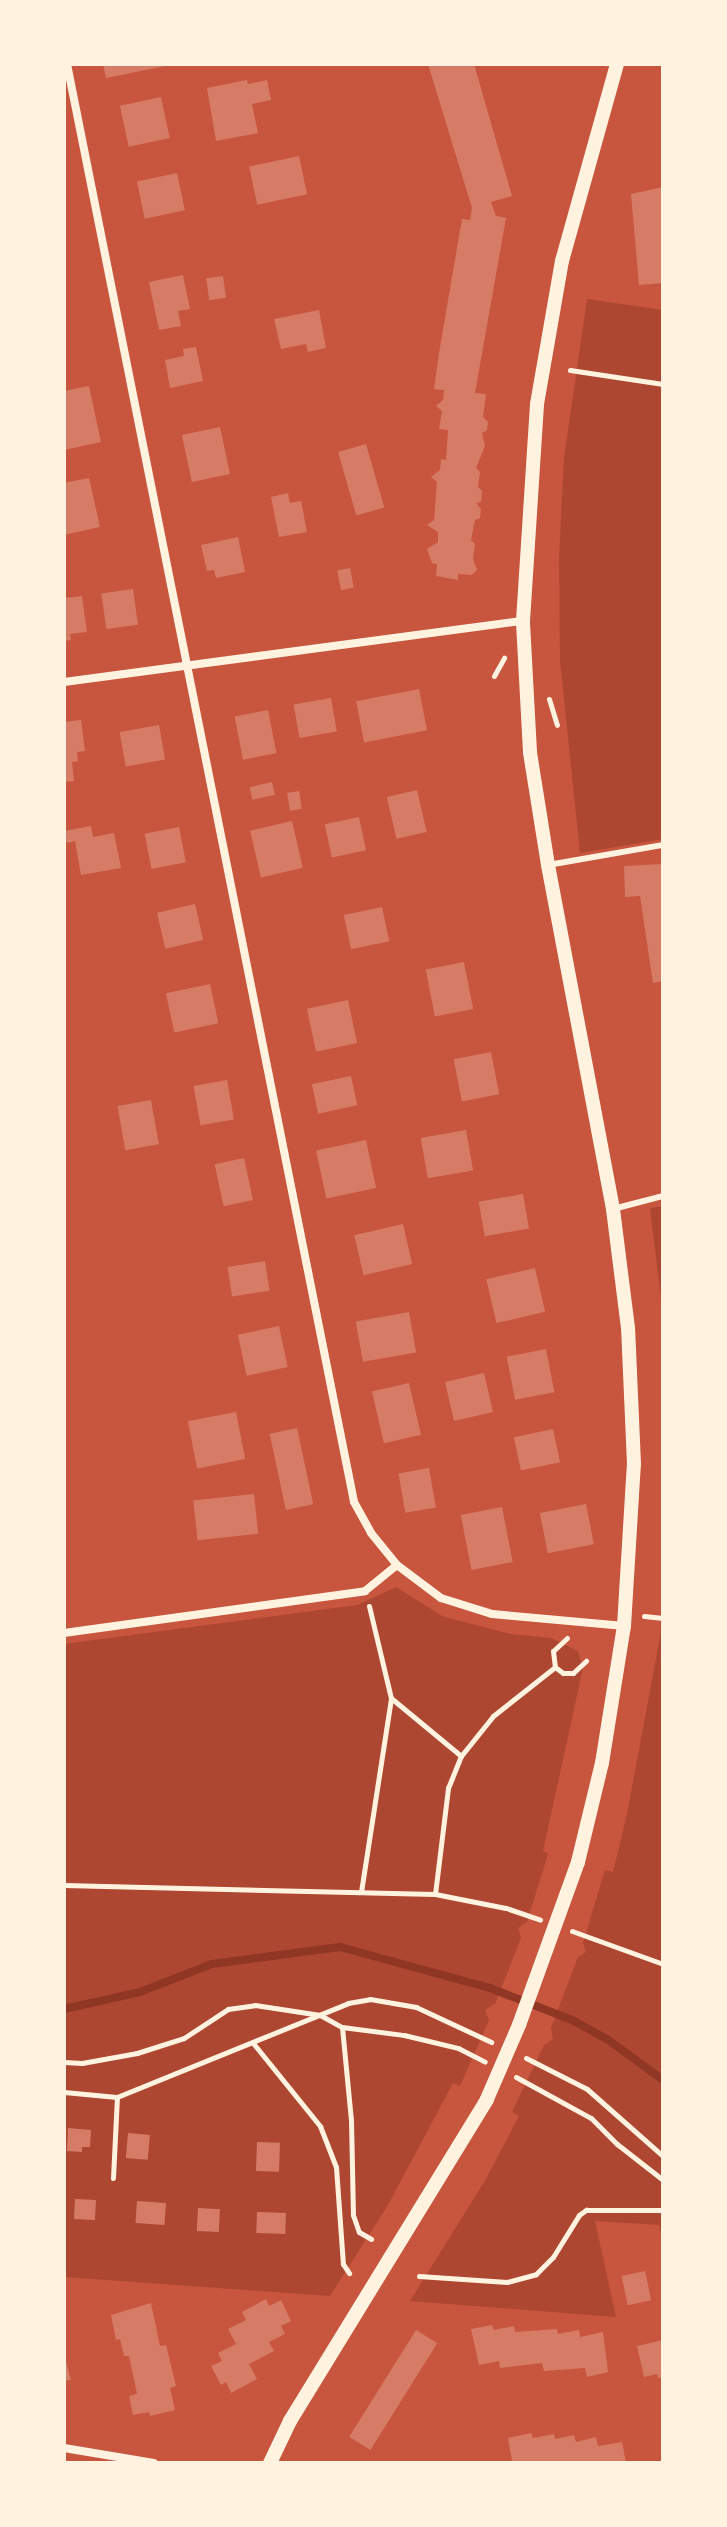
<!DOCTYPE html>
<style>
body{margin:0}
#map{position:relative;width:727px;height:2527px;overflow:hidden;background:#c8553d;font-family:Ubuntu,sans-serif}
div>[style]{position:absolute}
.green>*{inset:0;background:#ae4732}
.stream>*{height:8px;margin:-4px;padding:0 4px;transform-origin:4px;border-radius:4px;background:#8f3625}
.building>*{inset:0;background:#d67c66;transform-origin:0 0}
.path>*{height:5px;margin:-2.5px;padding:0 2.5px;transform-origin:2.5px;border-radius:2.5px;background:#fff3e0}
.service>*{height:6px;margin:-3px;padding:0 3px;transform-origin:3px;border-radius:3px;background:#fff3e0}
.minor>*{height:8px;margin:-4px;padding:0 4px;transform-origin:4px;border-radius:4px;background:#fff3e0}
.tertiary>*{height:14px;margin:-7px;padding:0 7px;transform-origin:7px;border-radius:7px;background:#fff3e0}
span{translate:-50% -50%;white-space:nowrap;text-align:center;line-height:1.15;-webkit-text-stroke:8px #fff3e0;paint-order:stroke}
.frame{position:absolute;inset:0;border:66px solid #fff3e0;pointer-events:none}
</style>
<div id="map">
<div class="green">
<div style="clip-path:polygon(587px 299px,663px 310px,663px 839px,580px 853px,560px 660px,559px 558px,564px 458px)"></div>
<div style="clip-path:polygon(663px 1206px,663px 1316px,650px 1208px)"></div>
<div style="clip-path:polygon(396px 1587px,442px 1616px,510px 1634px,551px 1638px,578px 1651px,583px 1668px,543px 1851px,548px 1854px,527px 1922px,518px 1928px,521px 1938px,495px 2004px,485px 2010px,489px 2020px,460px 2086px,453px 2083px,388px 2205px,330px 2296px,64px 2277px,64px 1644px,357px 1605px)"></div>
<div style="clip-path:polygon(663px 1588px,663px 2241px,659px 2225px,595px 2221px,616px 2317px,410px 2301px,486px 2179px,519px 2116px,512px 2112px,544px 2045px,553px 2039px,551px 2028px,578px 1957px,586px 1952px,583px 1943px,605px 1870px,613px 1872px,627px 1814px,660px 1637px)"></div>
</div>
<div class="stream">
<div style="left:64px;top:2009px;width:78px;rotate:-12.6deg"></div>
<div style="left:140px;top:1992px;width:77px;rotate:-21.3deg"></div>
<div style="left:212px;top:1964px;width:129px;rotate:-7.6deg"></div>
<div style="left:340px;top:1947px;width:156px;rotate:15.3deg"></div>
<div style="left:490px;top:1988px;width:90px;rotate:21.4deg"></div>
<div style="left:574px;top:2021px;width:38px;rotate:29deg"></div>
<div style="left:607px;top:2039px;width:69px;rotate:36.2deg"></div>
</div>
<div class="building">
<div style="clip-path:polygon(103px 64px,170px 64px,170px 65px,106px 78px)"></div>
<div style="clip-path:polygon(428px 64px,474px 64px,512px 196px,491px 202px,496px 216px,506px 218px,475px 393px,486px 394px,483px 417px,488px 422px,487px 430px,482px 433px,485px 446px,476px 468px,480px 472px,478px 487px,482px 491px,481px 502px,476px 503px,481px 509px,480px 518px,475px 520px,471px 540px,475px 544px,473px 559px,477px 570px,472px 575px,458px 574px,458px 580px,436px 576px,437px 564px,432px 563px,427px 549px,438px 542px,438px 532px,427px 525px,434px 520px,437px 482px,431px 477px,440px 470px,441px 459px,446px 460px,448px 430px,439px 429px,442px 411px,436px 406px,443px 400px,444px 390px,434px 389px,439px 353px,462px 219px,470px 220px,472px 208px)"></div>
<div style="clip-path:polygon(247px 80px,248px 84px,267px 80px,271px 100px,252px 104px,258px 133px,216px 141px,207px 88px)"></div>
<div style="left:161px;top:97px;width:42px;height:42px;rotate:78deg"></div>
<div style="left:299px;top:156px;width:39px;height:51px;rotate:78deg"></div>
<div style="left:177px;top:173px;width:38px;height:41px;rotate:78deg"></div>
<div style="clip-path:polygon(663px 187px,663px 283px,639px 285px,631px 194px)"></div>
<div style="clip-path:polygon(183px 275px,190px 309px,178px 311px,181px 326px,159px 330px,149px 282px)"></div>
<div style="left:223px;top:276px;width:22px;height:17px;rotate:82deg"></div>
<div style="clip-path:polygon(319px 310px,326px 348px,308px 352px,306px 344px,281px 349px,274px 319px)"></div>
<div style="clip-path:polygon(196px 347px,203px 381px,170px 388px,165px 360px,184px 356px,183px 349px)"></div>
<div style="clip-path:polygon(89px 386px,101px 442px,64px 450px,64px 391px)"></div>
<div style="left:220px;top:427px;width:48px;height:39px;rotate:78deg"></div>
<div style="left:366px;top:444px;width:66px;height:29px;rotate:74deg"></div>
<div style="clip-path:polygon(89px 478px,100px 527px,64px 535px,64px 483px)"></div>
<div style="clip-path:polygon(288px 493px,290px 503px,301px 501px,307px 532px,279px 537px,271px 497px)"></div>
<div style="clip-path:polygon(238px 537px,245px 572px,216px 578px,214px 570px,207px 571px,201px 545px)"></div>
<div style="left:350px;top:568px;width:20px;height:13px;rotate:79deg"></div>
<div style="left:133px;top:589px;width:36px;height:32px;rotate:82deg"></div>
<div style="clip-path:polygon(82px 596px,87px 632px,70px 634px,71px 640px,64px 641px,64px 598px)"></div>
<div style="left:419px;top:689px;width:42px;height:64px;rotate:79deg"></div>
<div style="left:331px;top:698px;width:34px;height:38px;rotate:80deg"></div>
<div style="left:268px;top:710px;width:44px;height:34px;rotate:79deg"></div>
<div style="clip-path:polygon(81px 720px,85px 751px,77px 752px,78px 761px,72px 762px,74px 781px,64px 782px,64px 722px)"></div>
<div style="left:159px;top:725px;width:35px;height:40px;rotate:80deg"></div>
<div style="left:272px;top:782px;width:13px;height:23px;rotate:77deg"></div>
<div style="left:417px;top:790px;width:43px;height:31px;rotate:77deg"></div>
<div style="left:299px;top:791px;width:18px;height:12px;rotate:81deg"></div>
<div style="left:359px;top:817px;width:34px;height:35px;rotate:78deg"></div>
<div style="left:292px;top:821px;width:48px;height:43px;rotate:77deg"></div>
<div style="clip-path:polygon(91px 826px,93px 837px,114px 833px,121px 868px,81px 875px,75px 841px,67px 843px,64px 831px)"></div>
<div style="left:179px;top:827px;width:36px;height:35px;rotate:79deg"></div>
<div style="clip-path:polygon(663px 864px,663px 981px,653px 983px,640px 896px,625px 897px,624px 866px)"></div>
<div style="left:195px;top:904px;width:37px;height:39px;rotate:77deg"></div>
<div style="left:382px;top:907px;width:35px;height:39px;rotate:78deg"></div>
<div style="left:464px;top:962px;width:48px;height:39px;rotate:79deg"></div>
<div style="left:210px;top:984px;width:40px;height:45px;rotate:78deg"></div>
<div style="left:348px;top:1000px;width:44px;height:42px;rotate:78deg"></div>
<div style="left:491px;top:1052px;width:43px;height:38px;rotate:79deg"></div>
<div style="left:351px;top:1076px;width:30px;height:40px;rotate:78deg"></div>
<div style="left:227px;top:1080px;width:40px;height:34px;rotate:80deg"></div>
<div style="left:151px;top:1100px;width:45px;height:34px;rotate:80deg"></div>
<div style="left:466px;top:1130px;width:41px;height:46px;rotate:80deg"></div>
<div style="left:366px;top:1140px;width:49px;height:51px;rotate:78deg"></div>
<div style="left:244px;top:1158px;width:43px;height:30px;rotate:78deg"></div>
<div style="left:523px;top:1194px;width:35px;height:45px;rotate:80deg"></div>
<div style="left:403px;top:1224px;width:41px;height:50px;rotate:77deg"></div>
<div style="left:265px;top:1261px;width:30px;height:38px;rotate:81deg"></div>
<div style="left:535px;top:1268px;width:45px;height:50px;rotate:77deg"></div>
<div style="left:409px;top:1312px;width:41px;height:54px;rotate:80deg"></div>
<div style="left:279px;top:1326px;width:42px;height:42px;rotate:78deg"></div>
<div style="left:546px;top:1349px;width:44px;height:40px;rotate:79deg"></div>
<div style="left:484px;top:1373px;width:40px;height:40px;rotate:77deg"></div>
<div style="left:409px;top:1383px;width:53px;height:38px;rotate:77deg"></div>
<div style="left:236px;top:1412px;width:48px;height:49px;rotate:79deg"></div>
<div style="left:297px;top:1428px;width:78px;height:28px;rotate:78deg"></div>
<div style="left:553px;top:1429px;width:34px;height:40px;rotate:78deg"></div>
<div style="left:429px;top:1468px;width:40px;height:31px;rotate:80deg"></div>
<div style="left:254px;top:1494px;width:40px;height:61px;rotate:84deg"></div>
<div style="left:586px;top:1504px;width:41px;height:47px;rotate:79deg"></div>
<div style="left:502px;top:1507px;width:56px;height:42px;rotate:79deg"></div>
<div style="clip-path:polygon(68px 2128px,91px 2130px,90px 2147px,82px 2147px,82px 2152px,67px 2151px)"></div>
<div style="left:128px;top:2133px;width:22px;height:25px;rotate:5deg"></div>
<div style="left:257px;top:2142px;width:23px;height:29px;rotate:2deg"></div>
<div style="left:75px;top:2199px;width:21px;height:20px;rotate:3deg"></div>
<div style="left:137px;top:2201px;width:29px;height:22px;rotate:4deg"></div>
<div style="left:198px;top:2208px;width:22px;height:23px;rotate:3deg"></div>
<div style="left:257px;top:2212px;width:29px;height:21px;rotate:2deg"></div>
<div style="left:645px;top:2271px;width:30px;height:24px;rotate:78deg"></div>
<div style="clip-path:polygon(266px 2299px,269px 2306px,281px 2300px,291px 2321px,281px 2326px,285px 2334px,269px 2342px,274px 2351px,249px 2364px,257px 2379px,231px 2393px,226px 2382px,221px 2385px,211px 2366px,222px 2361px,218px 2353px,236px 2344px,228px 2329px,246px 2320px,242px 2312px)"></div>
<div style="clip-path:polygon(151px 2303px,160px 2346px,166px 2345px,176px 2386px,170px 2388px,175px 2410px,150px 2416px,149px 2412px,133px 2415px,129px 2396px,137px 2394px,129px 2356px,124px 2356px,120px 2339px,116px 2340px,111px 2315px)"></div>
<div style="clip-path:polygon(492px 2325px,494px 2330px,514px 2326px,515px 2332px,557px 2329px,558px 2334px,579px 2330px,580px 2337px,603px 2332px,608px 2372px,587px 2377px,585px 2368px,544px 2371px,542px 2363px,500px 2368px,499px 2361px,479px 2365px,471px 2329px)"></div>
<div style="left:416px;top:2330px;width:25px;height:126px;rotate:32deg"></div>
<div style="clip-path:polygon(663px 2340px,663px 2377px,658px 2378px,657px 2374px,644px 2377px,637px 2346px)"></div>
<div style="clip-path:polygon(64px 2354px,71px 2380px,64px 2381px)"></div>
<div style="clip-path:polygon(531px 2433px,533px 2438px,554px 2434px,555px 2439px,574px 2435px,576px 2442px,596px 2437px,598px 2446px,622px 2442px,626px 2463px,512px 2461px,508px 2438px)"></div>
</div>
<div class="path">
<div style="left:570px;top:370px;width:94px;rotate:8.6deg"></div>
<div style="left:494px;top:676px;width:21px;rotate:-61deg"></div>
<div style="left:549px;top:699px;width:27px;rotate:73deg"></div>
<div style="left:369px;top:1606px;width:95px;rotate:76.6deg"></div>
<div style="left:391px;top:1698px;width:91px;rotate:39.6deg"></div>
<div style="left:644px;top:1616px;width:19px;rotate:6deg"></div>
<div style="left:567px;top:1638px;width:19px;rotate:137deg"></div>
<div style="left:553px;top:1651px;width:16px;rotate:83deg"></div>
<div style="left:555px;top:1667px;width:10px;rotate:37deg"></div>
<div style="left:563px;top:1673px;width:10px"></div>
<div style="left:573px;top:1673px;width:18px;rotate:-43deg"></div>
<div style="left:64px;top:1885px;width:371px;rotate:1.4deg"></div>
<div style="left:435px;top:1894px;width:72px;rotate:11.2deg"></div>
<div style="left:506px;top:1908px;width:36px;rotate:19deg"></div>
<div style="left:361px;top:1892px;width:195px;rotate:-81.2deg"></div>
<div style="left:435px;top:1894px;width:107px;rotate:-83deg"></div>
<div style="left:448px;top:1788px;width:35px;rotate:-68deg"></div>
<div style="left:461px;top:1756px;width:51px;rotate:-51.3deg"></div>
<div style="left:493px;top:1716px;width:79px;rotate:-38.3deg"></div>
<div style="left:572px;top:1931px;width:97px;rotate:19.9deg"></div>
<div style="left:342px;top:2027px;width:93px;rotate:84.5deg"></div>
<div style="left:351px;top:2120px;width:95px;rotate:88.8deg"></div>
<div style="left:353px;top:2215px;width:18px;rotate:71deg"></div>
<div style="left:359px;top:2232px;width:14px;rotate:30deg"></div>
<div style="left:253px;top:2043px;width:107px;rotate:51.1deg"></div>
<div style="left:320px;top:2126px;width:44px;rotate:68.7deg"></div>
<div style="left:336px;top:2167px;width:97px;rotate:85.9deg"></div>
<div style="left:343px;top:2264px;width:11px;rotate:56deg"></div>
<div style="left:526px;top:2058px;width:68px;rotate:26.9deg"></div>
<div style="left:587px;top:2089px;width:101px;rotate:41.4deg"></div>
<div style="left:64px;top:2062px;width:18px;rotate:3deg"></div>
<div style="left:82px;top:2063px;width:56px;rotate:-10.3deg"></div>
<div style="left:137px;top:2053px;width:49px;rotate:-17.7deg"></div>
<div style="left:184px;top:2038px;width:53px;rotate:-33.4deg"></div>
<div style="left:228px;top:2009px;width:27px;rotate:-8deg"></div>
<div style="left:255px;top:2005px;width:66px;rotate:8.7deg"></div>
<div style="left:320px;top:2015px;width:25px;rotate:29deg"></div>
<div style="left:342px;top:2027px;width:63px;rotate:7.4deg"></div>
<div style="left:404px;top:2035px;width:56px;rotate:13.5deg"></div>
<div style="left:458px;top:2048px;width:30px;rotate:27deg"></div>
<div style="left:516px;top:2077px;width:85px;rotate:28.7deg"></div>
<div style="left:591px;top:2118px;width:37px;rotate:45deg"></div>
<div style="left:617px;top:2144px;width:58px;rotate:38deg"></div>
<div style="left:64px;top:2092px;width:53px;rotate:5.4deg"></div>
<div style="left:117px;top:2097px;width:249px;rotate:-22.1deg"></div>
<div style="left:348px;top:2003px;width:22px;rotate:-10deg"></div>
<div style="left:370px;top:1999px;width:47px;rotate:9.9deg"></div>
<div style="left:416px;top:2007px;width:83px;rotate:25deg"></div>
<div style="left:113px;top:2178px;width:81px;rotate:-87.2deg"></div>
<div style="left:419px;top:2276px;width:88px;rotate:3.9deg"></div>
<div style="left:507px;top:2282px;width:30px;rotate:-15deg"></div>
<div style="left:536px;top:2274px;width:24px;rotate:-45deg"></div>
<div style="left:553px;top:2257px;width:49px;rotate:-58.2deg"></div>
<div style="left:579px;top:2215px;width:9px;rotate:-36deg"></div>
<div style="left:586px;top:2210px;width:77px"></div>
</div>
<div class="service">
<div style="left:548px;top:865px;width:117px;rotate:-9.9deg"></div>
<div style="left:613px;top:1209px;width:52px;rotate:-14.6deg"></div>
</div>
<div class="minor">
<div style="left:67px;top:64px;width:1466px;rotate:78.71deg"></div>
<div style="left:354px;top:1502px;width:35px;rotate:61deg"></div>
<div style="left:371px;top:1533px;width:41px;rotate:50.9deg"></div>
<div style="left:397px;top:1565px;width:55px;rotate:36.9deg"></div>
<div style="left:441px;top:1598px;width:53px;rotate:17.4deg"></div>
<div style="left:492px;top:1614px;width:133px;rotate:5.2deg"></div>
<div style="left:64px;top:682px;width:463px;rotate:-7.6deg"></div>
<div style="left:64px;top:1633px;width:304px;rotate:-7.9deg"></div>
<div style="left:365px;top:1591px;width:41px;rotate:-39.1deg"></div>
<div style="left:64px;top:2448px;width:91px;rotate:9.5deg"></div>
</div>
<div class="tertiary">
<div style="left:270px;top:2463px;width:47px;rotate:-64.5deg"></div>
<div style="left:290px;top:2421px;width:377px;rotate:-58.5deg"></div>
<div style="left:487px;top:2099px;width:81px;rotate:-66.6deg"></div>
<div style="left:519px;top:2025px;width:173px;rotate:-70.1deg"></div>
<div style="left:578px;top:1862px;width:102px;rotate:-76.4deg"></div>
<div style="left:602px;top:1763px;width:139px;rotate:-80.9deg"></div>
<div style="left:624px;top:1626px;width:162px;rotate:-86.5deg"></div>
<div style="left:634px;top:1464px;width:136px;rotate:-92.5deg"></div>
<div style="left:628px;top:1328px;width:120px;rotate:-97.2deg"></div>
<div style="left:613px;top:1209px;width:350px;rotate:-100.7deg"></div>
<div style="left:548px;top:865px;width:114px;rotate:-99.1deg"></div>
<div style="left:530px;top:752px;width:131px;rotate:-93.1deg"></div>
<div style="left:523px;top:621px;width:217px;rotate:-86.3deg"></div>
<div style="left:537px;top:404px;width:145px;rotate:-80.1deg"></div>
<div style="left:562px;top:261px;width:205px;rotate:-74.4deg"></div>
</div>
<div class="frame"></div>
</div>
